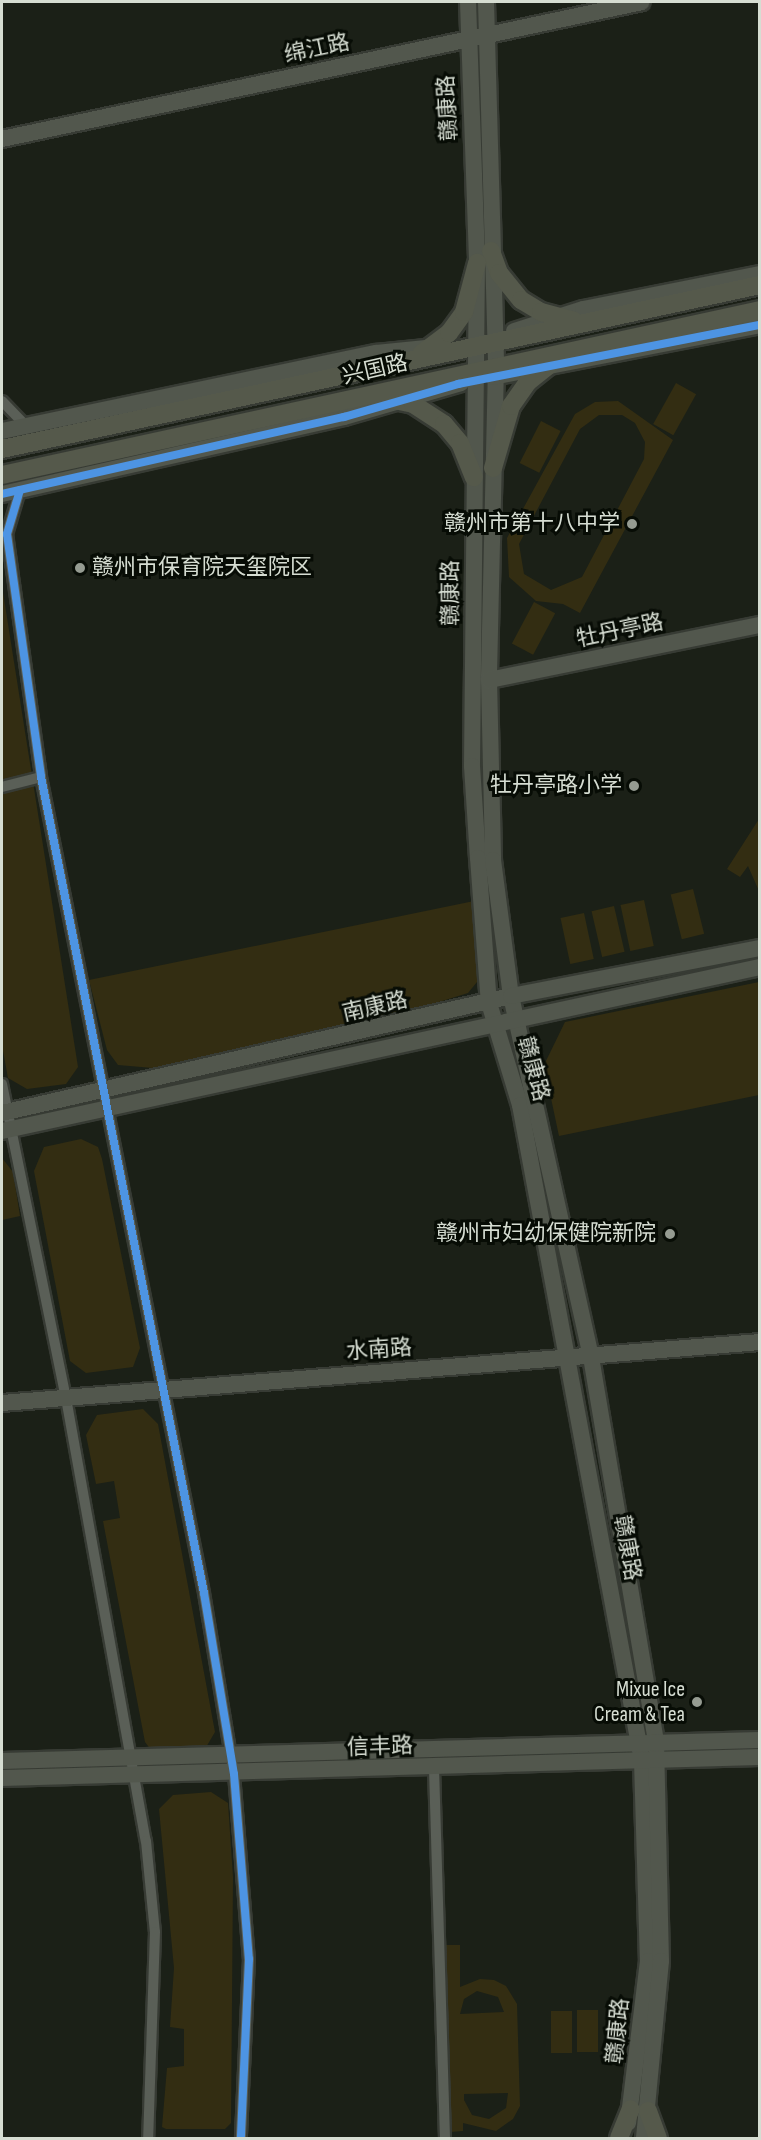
<!DOCTYPE html>
<meta charset="utf-8">
<style>
body{margin:0}
#map{position:relative;width:761px;height:2140px;overflow:hidden;background:#1b2017;font-family:"Sofia Sans Condensed","Noto Sans SC",sans-serif}
div>[style]{position:absolute}
.green>*{inset:0;background:#332d12;transform-origin:0 0}
.roads{filter:drop-shadow(2px 0 #373b34) drop-shadow(-2px 0 #373b34) drop-shadow(0 2px #373b34) drop-shadow(0 -2px #373b34)}
.street>*{height:10px;margin:-5px;padding:0 5px;transform-origin:5px;border-radius:5px;background:#5a5f57}
.secondary>*{height:16px;margin:-8px;padding:0 8px;transform-origin:8px;border-radius:8px;background:#52574d}
.primary>*{height:18px;margin:-9px;padding:0 9px;transform-origin:9px;border-radius:9px;background:#55594b}
.cycleway>*{height:8px;margin:-4px;padding:0 4px;transform-origin:4px;border-radius:4px;background:#4d94e3}
.dots>*{width:16px;height:16px;translate:-50% -50%;box-sizing:border-box;border:3px solid #070c05;border-radius:50%}
span{translate:-50% -50%;white-space:nowrap;text-align:center;line-height:1.15;-webkit-text-stroke:6px #070c05;paint-order:stroke}
.street-label{font-size:22px;color:#d6ddd2}
.poi-label{font-size:22px;color:#d6ddd2}
.right{translate:-100% -50%;text-align:right}
.left{translate:0 -50%;text-align:left}
.frame{position:absolute;inset:0;border:3px solid #d6ddd2;pointer-events:none}
</style>
<div id="map">
<div class="green">
<div style="left:676px;top:383px;width:23px;height:47px;rotate:29deg"></div>
<div style="clip-path:polygon(evenodd,618px 401px,673px 440px,580px 613px,563px 604px,536px 601px,509px 577px,507px 538px,575px 414px,595px 402px,618px 401px,599px 415px,622px 415px,635px 423px,645px 442px,644px 459px,582px 577px,551px 590px,524px 574px,519px 544px,580px 429px,599px 415px)"></div>
<div style="left:541px;top:421px;width:22px;height:47px;rotate:27deg"></div>
<div style="clip-path:polygon(2px 586px,78px 1067px,66px 1084px,27px 1089px,8px 1078px,2px 1045px)"></div>
<div style="left:534px;top:602px;width:24px;height:47px;rotate:28deg"></div>
<div style="clip-path:polygon(759px 819px,759px 891px,748px 866px,740px 877px,727px 869px)"></div>
<div style="left:693px;top:889px;width:46px;height:23px;rotate:76deg"></div>
<div style="clip-path:polygon(479px 900px,486px 971px,468px 993px,371px 1023px,153px 1068px,118px 1065px,107px 1050px,89px 980px)"></div>
<div style="left:644px;top:900px;width:47px;height:24px;rotate:78deg"></div>
<div style="left:614px;top:906px;width:47px;height:23px;rotate:77deg"></div>
<div style="left:584px;top:913px;width:47px;height:24px;rotate:78deg"></div>
<div style="clip-path:polygon(759px 982px,759px 1095px,559px 1136px,544px 1065px,565px 1022px)"></div>
<div style="clip-path:polygon(81px 1139px,98px 1147px,102px 1159px,140px 1348px,133px 1367px,86px 1373px,70px 1361px,34px 1171px,44px 1147px)"></div>
<div style="clip-path:polygon(2px 1158px,13px 1172px,20px 1216px,2px 1220px)"></div>
<div style="clip-path:polygon(143px 1409px,158px 1424px,215px 1732px,205px 1749px,151px 1750px,145px 1742px,103px 1521px,120px 1518px,114px 1481px,96px 1484px,86px 1435px,97px 1415px)"></div>
<div style="clip-path:polygon(211px 1792px,228px 1803px,233px 1877px,231px 2123px,225px 2129px,166px 2129px,162px 2127px,167px 2068px,184px 2066px,184px 2029px,170px 2027px,174px 1968px,159px 1809px,173px 1795px)"></div>
<div style="clip-path:polygon(evenodd,445px 1945px,460px 1945px,460px 1987px,480px 1979px,494px 1980px,506px 1986px,517px 2004px,520px 2106px,513px 2119px,496px 2131px,463px 2123px,463px 2131px,450px 2132px,445px 1945px,477px 1991px,498px 1997px,504px 2012px,460px 2014px,464px 1999px,477px 1991px,445px 1945px,508px 2093px,506px 2108px,489px 2119px,472px 2115px,464px 2100px,464px 2094px,508px 2093px)"></div>
<div style="left:577px;top:2010px;width:21px;height:42px"></div>
<div style="left:572px;top:2011px;width:42px;height:21px;rotate:90deg"></div>
</div>
<div class="roads">
<div class="street">
<div style="left:2px;top:401px;width:35px;rotate:46deg"></div>
<div style="left:20px;top:490px;width:46px;rotate:106.5deg"></div>
<div style="left:7px;top:534px;width:245px;rotate:82deg"></div>
<div style="left:41px;top:777px;width:832px;rotate:78.7deg"></div>
<div style="left:204px;top:1593px;width:183px;rotate:80.6deg"></div>
<div style="left:234px;top:1774px;width:186px;rotate:85.4deg"></div>
<div style="left:249px;top:1959px;width:179px;rotate:92.6deg"></div>
<div style="left:2px;top:787px;width:40px;rotate:-14.4deg"></div>
<div style="left:2px;top:1084px;width:320px;rotate:78.5deg"></div>
<div style="left:66px;top:1398px;width:450px;rotate:79.8deg"></div>
<div style="left:146px;top:1841px;width:91px;rotate:84.4deg"></div>
<div style="left:155px;top:1932px;width:206px;rotate:91.9deg"></div>
<div style="left:434px;top:1768px;width:370px;rotate:88.3deg"></div>
</div>
<div class="secondary">
<div style="left:468px;top:2px;width:261px;rotate:88deg"></div>
<div style="left:477px;top:263px;width:503px;rotate:90.57deg"></div>
<div style="left:472px;top:766px;width:92px;rotate:86.3deg"></div>
<div style="left:478px;top:858px;width:145px;rotate:85.7deg"></div>
<div style="left:489px;top:1003px;width:107px;rotate:73.1deg"></div>
<div style="left:520px;top:1105px;width:667px;rotate:79.46deg"></div>
<div style="left:642px;top:1761px;width:200px;rotate:88.3deg"></div>
<div style="left:648px;top:1961px;width:163px;rotate:97deg"></div>
<div style="left:486px;top:2px;width:364px;rotate:88.4deg"></div>
<div style="left:496px;top:366px;width:314px;rotate:91.3deg"></div>
<div style="left:489px;top:680px;width:180px;rotate:88.7deg"></div>
<div style="left:493px;top:860px;width:137px;rotate:82.5deg"></div>
<div style="left:511px;top:996px;width:370px;rotate:77.5deg"></div>
<div style="left:591px;top:1357px;width:390px;rotate:80.4deg"></div>
<div style="left:656px;top:1742px;width:219px;rotate:88.7deg"></div>
<div style="left:661px;top:1961px;width:178px;rotate:95.5deg"></div>
<div style="left:2px;top:139px;width:654px;rotate:-12.08deg"></div>
<div style="left:514px;top:331px;width:72px;rotate:-17.7deg"></div>
<div style="left:583px;top:309px;width:180px;rotate:-11.2deg"></div>
<div style="left:493px;top:377px;width:272px;rotate:-11deg"></div>
<div style="left:2px;top:431px;width:382px;rotate:-11.8deg"></div>
<div style="left:376px;top:353px;width:60px;rotate:-5.7deg"></div>
<div style="left:2px;top:494px;width:351px;rotate:-12.7deg"></div>
<div style="left:344px;top:417px;width:122px;rotate:-16.2deg"></div>
<div style="left:489px;top:680px;width:277px;rotate:-11.5deg"></div>
<div style="left:2px;top:1113px;width:522px;rotate:-12.95deg"></div>
<div style="left:511px;top:996px;width:254px;rotate:-10.9deg"></div>
<div style="left:2px;top:1131px;width:776px;rotate:-12.21deg"></div>
<div style="left:2px;top:1403px;width:760px;rotate:-4.6deg"></div>
<div style="left:2px;top:1761px;width:758px;rotate:-1.59deg"></div>
<div style="left:2px;top:1778px;width:758px;rotate:-1.59deg"></div>
</div>
<div class="primary">
<div style="left:491px;top:251px;width:23px;rotate:70deg"></div>
<div style="left:499px;top:273px;width:35px;rotate:51deg"></div>
<div style="left:521px;top:300px;width:23px;rotate:31deg"></div>
<div style="left:541px;top:312px;width:34px;rotate:15deg"></div>
<div style="left:421px;top:354px;width:35px;rotate:-37deg"></div>
<div style="left:449px;top:333px;width:26px;rotate:-54deg"></div>
<div style="left:464px;top:312px;width:51px;rotate:-75.1deg"></div>
<div style="left:380px;top:397px;width:34px;rotate:12deg"></div>
<div style="left:413px;top:404px;width:37px;rotate:33deg"></div>
<div style="left:444px;top:424px;width:25px;rotate:50deg"></div>
<div style="left:460px;top:443px;width:37px;rotate:68deg"></div>
<div style="left:2px;top:449px;width:776px;rotate:-12.21deg"></div>
<div style="left:493px;top:468px;width:65px;rotate:-73.8deg"></div>
<div style="left:511px;top:406px;width:29px;rotate:-55deg"></div>
<div style="left:528px;top:382px;width:45px;rotate:-38.7deg"></div>
<div style="left:2px;top:475px;width:776px;rotate:-12.28deg"></div>
<div style="left:648px;top:2111px;width:29px;rotate:70deg"></div>
<div style="left:619px;top:2138px;width:31px;rotate:-68deg"></div>
</div>
</div>
<div class="cycleway">
<div style="left:20px;top:490px;width:46px;rotate:106.5deg"></div>
<div style="left:7px;top:534px;width:245px;rotate:82deg"></div>
<div style="left:41px;top:777px;width:832px;rotate:78.7deg"></div>
<div style="left:204px;top:1593px;width:183px;rotate:80.6deg"></div>
<div style="left:234px;top:1774px;width:186px;rotate:85.4deg"></div>
<div style="left:249px;top:1959px;width:179px;rotate:92.6deg"></div>
<div style="left:2px;top:494px;width:351px;rotate:-12.7deg"></div>
<div style="left:344px;top:417px;width:119px;rotate:-16.1deg"></div>
<div style="left:458px;top:384px;width:308px;rotate:-11.1deg"></div>
</div>
<div class="dots">
<div style="left:632px;top:524px;background:#959b91"></div>
<div style="left:80px;top:568px;background:#959b91"></div>
<div style="left:634px;top:786px;background:#959b91"></div>
<div style="left:670px;top:1234px;background:#959b91"></div>
<div style="left:697px;top:1702px;background:#959b91"></div>
</div>
<div class="street-label">
<span style="left:317px;top:49px;rotate:-12deg">绵江路</span>
<span style="left:448px;top:108px;rotate:-93deg">赣康路</span>
<span style="left:375px;top:370px;rotate:-13deg">兴国路</span>
<span style="left:451px;top:593px;rotate:-90deg">赣康路</span>
<span style="left:620px;top:631px;rotate:-12deg">牡丹亭路</span>
<span style="left:375px;top:1007px;rotate:-13deg">南康路</span>
<span style="left:533px;top:1069px;rotate:75deg">赣康路</span>
<span style="left:379px;top:1350px;rotate:-4deg">水南路</span>
<span style="left:627px;top:1548px;rotate:80deg">赣康路</span>
<span style="left:380px;top:1747px;rotate:-2deg">信丰路</span>
<span style="left:618px;top:2031px;rotate:-84deg">赣康路</span>
</div>
<div class="poi-label">
<span class="right" style="left:620px;top:524px">赣州市第十八中学</span>
<span class="left" style="left:92px;top:568px">赣州市保育院天玺院区</span>
<span class="right" style="left:622px;top:786px">牡丹亭路小学</span>
<span class="right" style="left:656px;top:1234px">赣州市妇幼保健院新院</span>
<span class="right" style="left:685px;top:1702px">Mixue Ice<br>Cream &amp; Tea</span>
</div>
<div class="frame"></div>
</div>
